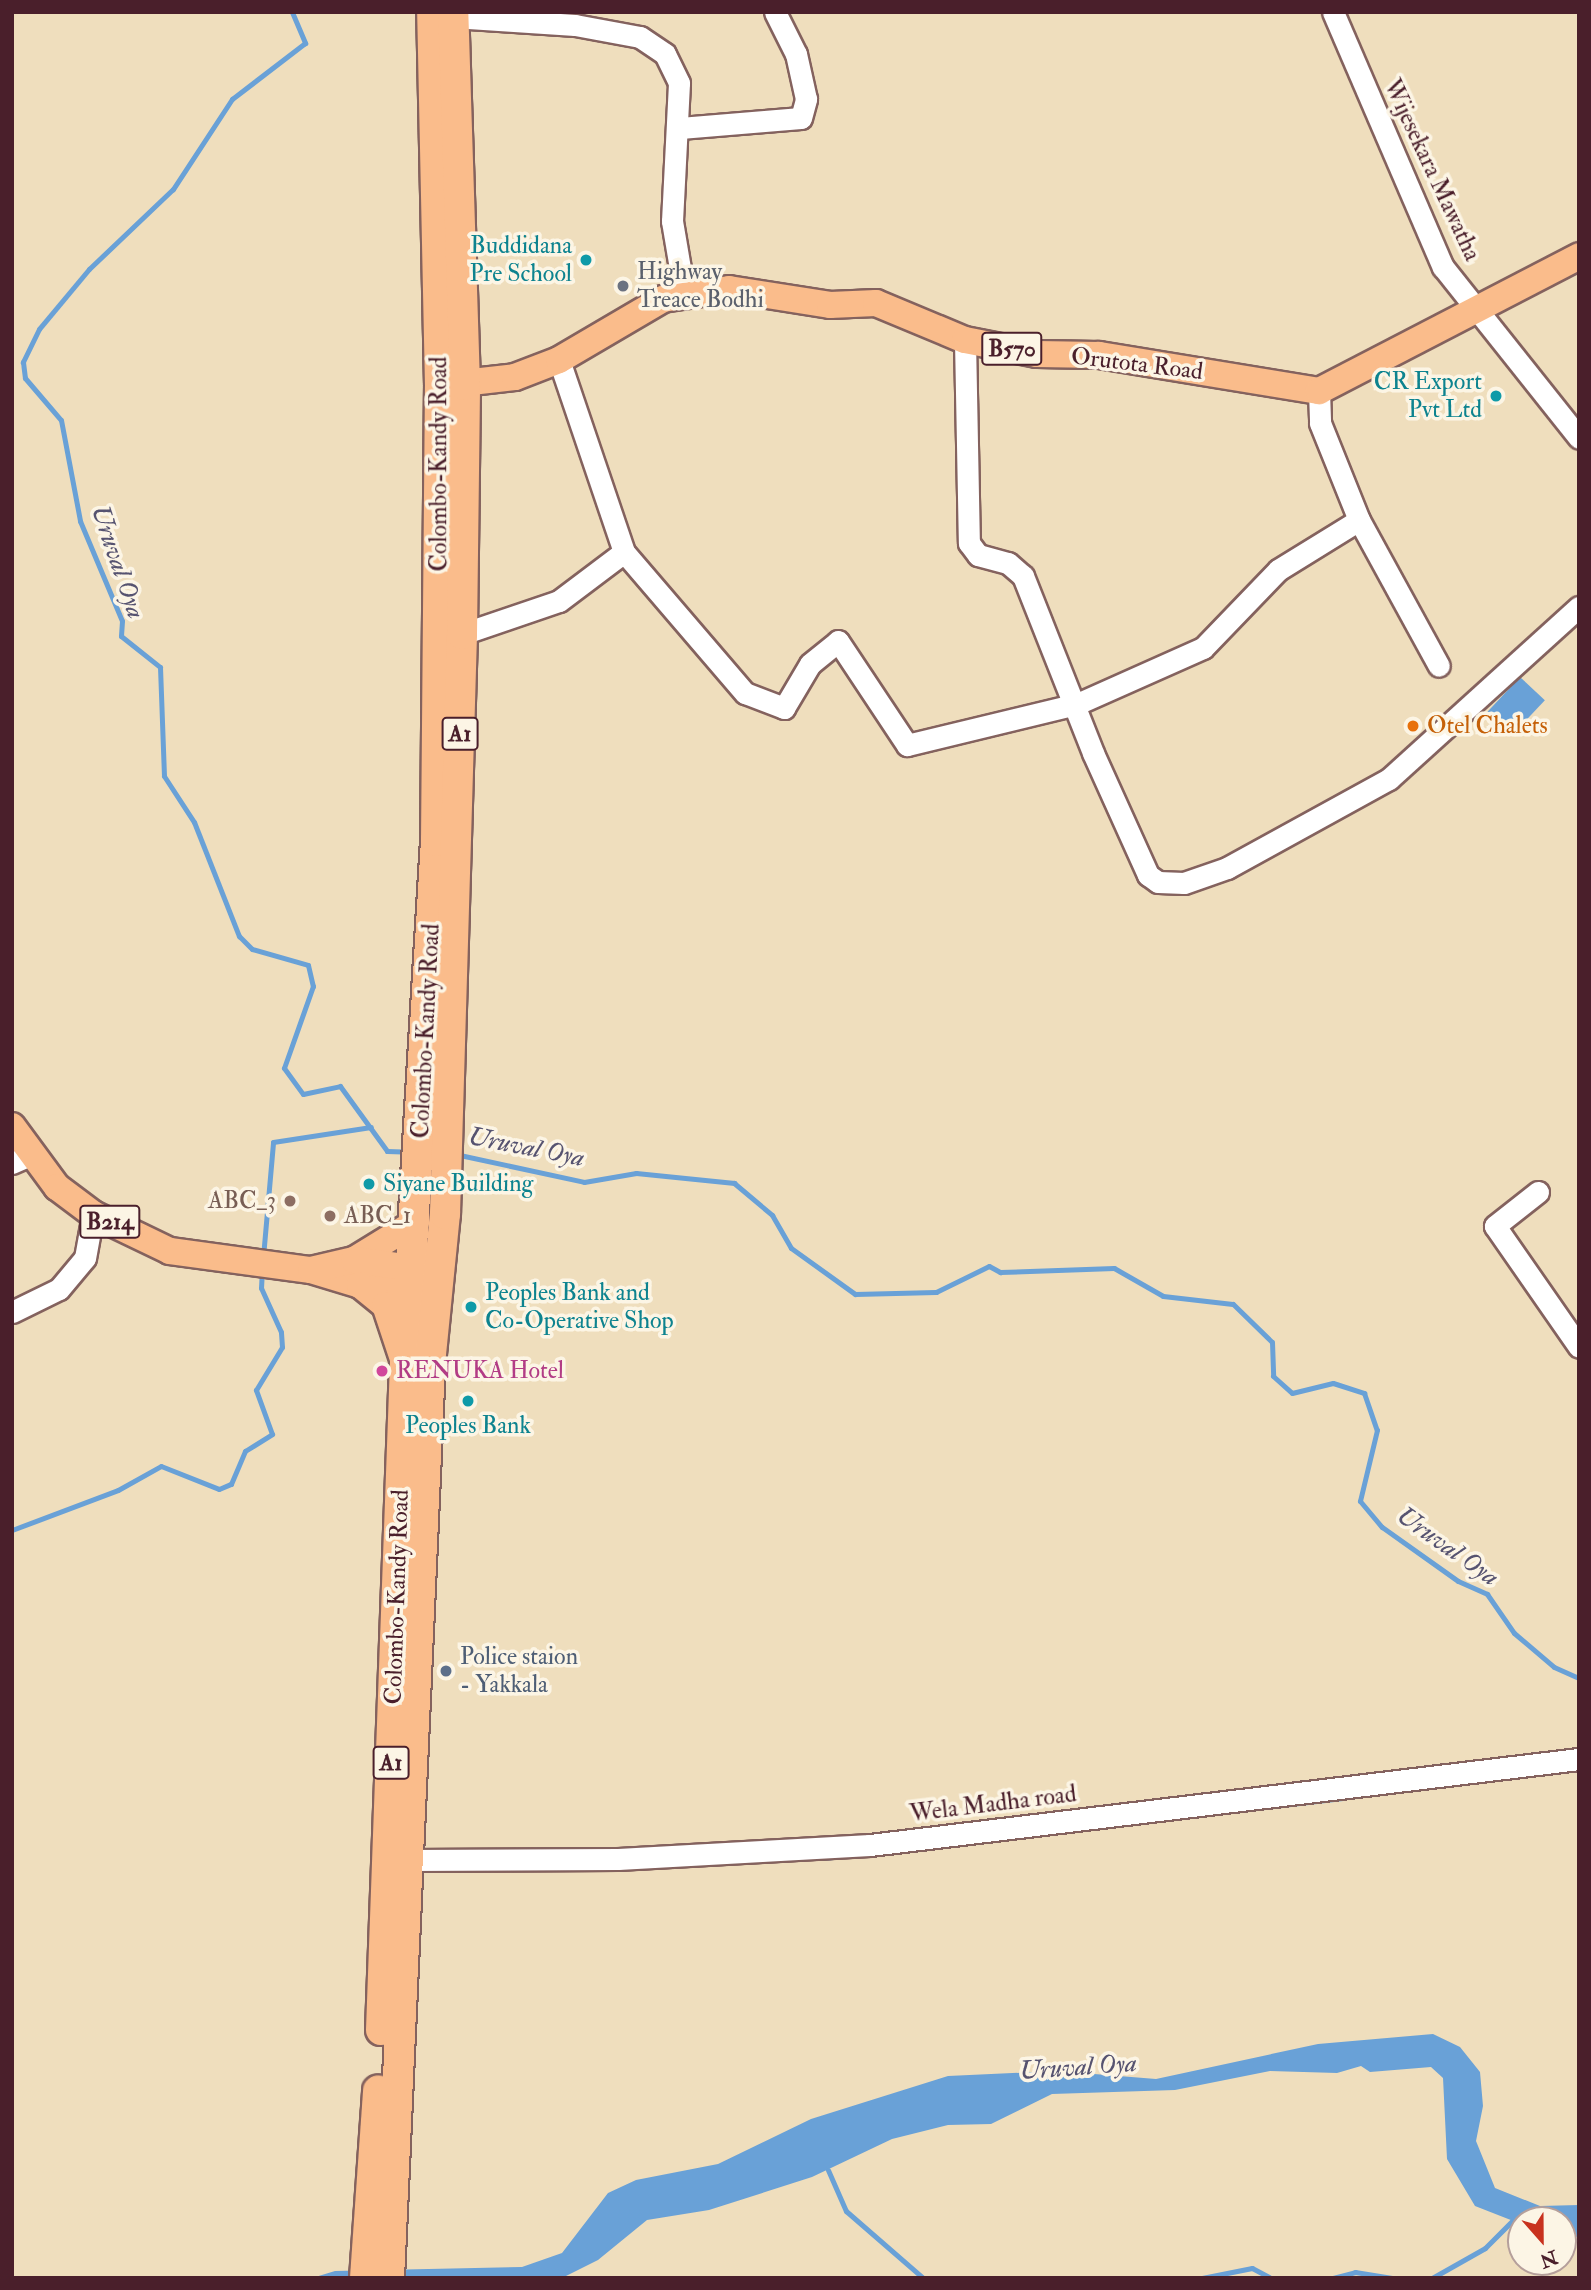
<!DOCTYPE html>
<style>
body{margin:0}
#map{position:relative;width:1591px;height:2290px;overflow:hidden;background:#efdebd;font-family:"IM FELL Double Pica",serif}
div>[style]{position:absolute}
.water>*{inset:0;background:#69a1d7;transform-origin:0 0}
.stream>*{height:5px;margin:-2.5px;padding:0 2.5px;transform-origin:2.5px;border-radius:2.5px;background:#69a1d7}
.roads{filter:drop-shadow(2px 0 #84625e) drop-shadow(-2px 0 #84625e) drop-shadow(0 2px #84625e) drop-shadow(0 -2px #84625e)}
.minor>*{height:21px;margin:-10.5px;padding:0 10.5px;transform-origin:10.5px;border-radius:10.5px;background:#fff}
.major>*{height:26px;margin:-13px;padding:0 13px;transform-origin:13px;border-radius:13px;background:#fabc8b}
.highway>*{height:30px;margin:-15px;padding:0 15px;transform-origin:15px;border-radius:15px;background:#fabc8b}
.dots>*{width:19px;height:19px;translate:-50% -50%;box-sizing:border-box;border:4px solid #fcf5e5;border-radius:50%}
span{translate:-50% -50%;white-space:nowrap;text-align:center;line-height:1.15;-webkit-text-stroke:7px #fcf5e5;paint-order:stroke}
.shield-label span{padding:2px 5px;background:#fcf5e5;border:2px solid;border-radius:5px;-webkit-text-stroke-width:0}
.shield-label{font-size:23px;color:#4a1f2b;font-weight:700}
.street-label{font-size:24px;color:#4a1f2b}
.culture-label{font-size:24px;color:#0d838f}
.right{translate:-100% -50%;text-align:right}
.left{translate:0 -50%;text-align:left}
.worship-label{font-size:24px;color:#5b616d}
.food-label{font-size:24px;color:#c56008}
.education-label{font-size:24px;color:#785e54}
.hotel-label{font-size:24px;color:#b23c85}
.service-label{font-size:24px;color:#4e5e75}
.water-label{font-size:26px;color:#565370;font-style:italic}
.frame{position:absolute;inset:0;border:14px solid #4a1f2b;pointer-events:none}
.north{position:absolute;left:1507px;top:2206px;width:70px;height:70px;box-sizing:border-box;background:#fcf5e5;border:2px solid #b59f9b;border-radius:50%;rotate:159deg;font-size:19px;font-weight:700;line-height:28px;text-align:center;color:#4a1f2b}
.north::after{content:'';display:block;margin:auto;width:24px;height:32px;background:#c8321e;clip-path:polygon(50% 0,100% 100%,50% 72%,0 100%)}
</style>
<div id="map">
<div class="water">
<div style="left:1520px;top:677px;width:34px;height:49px;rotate:43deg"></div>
<div style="clip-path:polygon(1433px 2034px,1460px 2047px,1480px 2072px,1483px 2106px,1476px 2141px,1495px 2188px,1540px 2206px,1579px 2205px,1579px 2237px,1563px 2236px,1563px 2220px,1521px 2224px,1475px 2206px,1447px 2159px,1443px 2078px,1431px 2067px,1370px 2072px,1361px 2066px,1337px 2073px,1270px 2071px,1175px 2090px,1052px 2094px,991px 2124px,948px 2125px,892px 2139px,812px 2177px,709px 2210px,647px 2220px,598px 2260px,562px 2278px,312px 2278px,335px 2271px,522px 2267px,562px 2253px,608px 2193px,636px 2180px,718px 2164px,811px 2119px,948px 2076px,1057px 2071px,1156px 2079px,1318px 2044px)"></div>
</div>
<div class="stream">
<div style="left:292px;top:12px;width:34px;rotate:67deg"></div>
<div style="left:305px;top:43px;width:92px;rotate:142.5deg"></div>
<div style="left:232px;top:99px;width:108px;rotate:123.2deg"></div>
<div style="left:173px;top:189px;width:116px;rotate:136.4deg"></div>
<div style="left:89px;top:269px;width:78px;rotate:129.8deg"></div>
<div style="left:39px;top:329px;width:37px;rotate:116deg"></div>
<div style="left:23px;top:362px;width:16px;rotate:83deg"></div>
<div style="left:25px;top:378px;width:55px;rotate:49.4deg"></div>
<div style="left:61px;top:420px;width:103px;rotate:79.3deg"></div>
<div style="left:80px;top:521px;width:108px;rotate:67.2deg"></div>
<div style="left:122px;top:621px;width:15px;rotate:94deg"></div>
<div style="left:121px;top:636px;width:50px;rotate:38.5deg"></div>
<div style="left:160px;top:667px;width:109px;rotate:87.9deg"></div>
<div style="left:164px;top:776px;width:55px;rotate:56.9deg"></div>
<div style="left:194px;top:822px;width:123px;rotate:68.5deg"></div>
<div style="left:239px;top:936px;width:18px;rotate:45deg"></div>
<div style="left:252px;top:949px;width:58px;rotate:15.9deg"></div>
<div style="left:308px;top:965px;width:22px;rotate:77deg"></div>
<div style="left:313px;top:986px;width:87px;rotate:109.5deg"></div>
<div style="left:284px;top:1068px;width:32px;rotate:54deg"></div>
<div style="left:303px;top:1094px;width:38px;rotate:-12deg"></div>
<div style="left:340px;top:1086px;width:80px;rotate:54.1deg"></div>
<div style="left:387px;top:1151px;width:23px;rotate:2deg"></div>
<div style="left:455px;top:1154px;width:132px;rotate:12.2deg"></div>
<div style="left:584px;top:1182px;width:53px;rotate:-9.8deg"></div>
<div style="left:636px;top:1173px;width:99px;rotate:5.8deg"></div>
<div style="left:734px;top:1183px;width:50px;rotate:40.1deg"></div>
<div style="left:772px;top:1215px;width:38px;rotate:60deg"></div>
<div style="left:791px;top:1248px;width:79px;rotate:35.7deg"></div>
<div style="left:855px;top:1294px;width:81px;rotate:-1.4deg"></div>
<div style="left:936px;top:1292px;width:59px;rotate:-26.1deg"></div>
<div style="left:989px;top:1266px;width:13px;rotate:29deg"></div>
<div style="left:1000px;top:1272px;width:114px;rotate:-2deg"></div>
<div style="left:1114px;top:1268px;width:56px;rotate:29.7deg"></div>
<div style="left:1163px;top:1296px;width:70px;rotate:6.5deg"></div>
<div style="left:1233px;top:1304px;width:54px;rotate:44.3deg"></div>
<div style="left:1272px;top:1342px;width:34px;rotate:88deg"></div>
<div style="left:1273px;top:1376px;width:25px;rotate:42deg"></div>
<div style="left:1292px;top:1393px;width:42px;rotate:-13.7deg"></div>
<div style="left:1333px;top:1383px;width:33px;rotate:18deg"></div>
<div style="left:1364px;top:1393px;width:39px;rotate:71deg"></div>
<div style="left:1377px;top:1430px;width:73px;rotate:103.5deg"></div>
<div style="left:1360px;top:1501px;width:34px;rotate:50deg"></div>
<div style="left:1382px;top:1527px;width:93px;rotate:35.4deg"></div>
<div style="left:1458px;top:1581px;width:32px;rotate:24deg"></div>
<div style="left:1487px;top:1594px;width:47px;rotate:55.3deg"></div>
<div style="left:1514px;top:1633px;width:52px;rotate:40.4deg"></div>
<div style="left:1554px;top:1667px;width:27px;rotate:24deg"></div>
<div style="left:263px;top:1257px;width:115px;rotate:-85deg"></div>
<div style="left:273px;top:1142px;width:99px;rotate:-8.7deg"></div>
<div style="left:12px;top:1530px;width:113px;rotate:-20.7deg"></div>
<div style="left:118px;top:1490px;width:49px;rotate:-29.2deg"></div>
<div style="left:161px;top:1466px;width:62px;rotate:21.6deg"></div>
<div style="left:219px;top:1489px;width:13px;rotate:-23deg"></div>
<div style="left:231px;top:1484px;width:36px;rotate:-67deg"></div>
<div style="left:245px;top:1451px;width:32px;rotate:-32deg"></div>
<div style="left:272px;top:1434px;width:47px;rotate:-110deg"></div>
<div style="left:256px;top:1390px;width:50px;rotate:-58.8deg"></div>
<div style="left:282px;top:1347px;width:15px;rotate:-94deg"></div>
<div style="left:281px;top:1332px;width:48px;rotate:-114.4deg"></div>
<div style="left:261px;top:1288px;width:17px;rotate:-87deg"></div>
<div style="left:824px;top:1858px;width:522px;rotate:-6.59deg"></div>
<div style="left:828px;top:2170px;width:45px;rotate:66.3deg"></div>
<div style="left:846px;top:2211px;width:102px;rotate:41deg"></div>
<div style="left:1202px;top:2278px;width:51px;rotate:-11.3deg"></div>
<div style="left:1252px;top:2268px;width:21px;rotate:28deg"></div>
<div style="left:1333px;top:2278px;width:23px;rotate:-15deg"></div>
<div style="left:1355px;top:2272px;width:39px;rotate:9deg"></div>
<div style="left:1432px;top:2278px;width:61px;rotate:-29.5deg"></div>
<div style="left:1485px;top:2248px;width:38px;rotate:-45deg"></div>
</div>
<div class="roads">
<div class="minor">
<div style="left:1333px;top:12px;width:278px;rotate:66.7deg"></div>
<div style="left:1443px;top:267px;width:218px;rotate:51.5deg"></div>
<div style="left:453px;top:17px;width:122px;rotate:3.8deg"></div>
<div style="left:575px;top:25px;width:66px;rotate:10.5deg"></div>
<div style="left:640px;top:37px;width:30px;rotate:34deg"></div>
<div style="left:665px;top:54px;width:32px;rotate:64deg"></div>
<div style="left:679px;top:83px;width:138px;rotate:92.9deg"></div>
<div style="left:672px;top:221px;width:72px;rotate:80.4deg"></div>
<div style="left:680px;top:128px;width:121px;rotate:-4.7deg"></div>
<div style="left:801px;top:118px;width:20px;rotate:-75deg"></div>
<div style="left:806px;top:99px;width:46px;rotate:-102.5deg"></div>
<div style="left:796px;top:54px;width:47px;rotate:-116.6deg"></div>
<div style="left:965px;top:340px;width:203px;rotate:88.9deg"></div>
<div style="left:969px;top:543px;width:15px;rotate:53deg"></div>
<div style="left:978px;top:555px;width:31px;rotate:15deg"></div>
<div style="left:1008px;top:563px;width:20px;rotate:41deg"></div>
<div style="left:1023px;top:576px;width:190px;rotate:68.4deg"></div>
<div style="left:1093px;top:753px;width:134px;rotate:65.7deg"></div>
<div style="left:1148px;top:875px;width:12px;rotate:35deg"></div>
<div style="left:1158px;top:882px;width:26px;rotate:2deg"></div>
<div style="left:1184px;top:883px;width:46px;rotate:-19.2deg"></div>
<div style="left:1227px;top:868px;width:185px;rotate:-28.8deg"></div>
<div style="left:1389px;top:779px;width:256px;rotate:-42.2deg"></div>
<div style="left:559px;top:360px;width:203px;rotate:71.3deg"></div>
<div style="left:624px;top:552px;width:186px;rotate:49.4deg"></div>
<div style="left:745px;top:693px;width:42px;rotate:21deg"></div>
<div style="left:784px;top:708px;width:51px;rotate:-59.4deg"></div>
<div style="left:810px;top:664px;width:36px;rotate:-39deg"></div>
<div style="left:838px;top:641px;width:125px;rotate:56.4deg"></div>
<div style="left:907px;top:745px;width:175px;rotate:-13.6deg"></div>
<div style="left:1077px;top:704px;width:138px;rotate:-24deg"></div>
<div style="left:1203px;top:648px;width:108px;rotate:-46.1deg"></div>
<div style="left:1278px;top:570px;width:95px;rotate:-31.7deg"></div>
<div style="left:1319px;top:391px;width:32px;rotate:88deg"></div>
<div style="left:1320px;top:423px;width:105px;rotate:68.1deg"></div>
<div style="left:1359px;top:520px;width:166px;rotate:61.3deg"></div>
<div style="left:462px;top:634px;width:102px;rotate:-18.8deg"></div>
<div style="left:559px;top:601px;width:81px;rotate:-37deg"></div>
<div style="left:12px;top:1163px;width:20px;rotate:-24deg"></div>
<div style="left:1538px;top:1192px;width:55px;rotate:141.7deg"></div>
<div style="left:1495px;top:1226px;width:147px;rotate:55.2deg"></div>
<div style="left:12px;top:1312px;width:52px;rotate:-26.1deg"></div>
<div style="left:59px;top:1289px;width:40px;rotate:-50deg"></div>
<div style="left:85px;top:1258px;width:45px;rotate:-79.7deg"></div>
<div style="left:410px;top:1860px;width:208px;rotate:-0.3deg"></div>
<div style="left:618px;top:1859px;width:252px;rotate:-3.2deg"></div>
<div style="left:870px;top:1845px;width:714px;rotate:-6.92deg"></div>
</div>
<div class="major">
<div style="left:445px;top:385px;width:70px;rotate:-6.5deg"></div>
<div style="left:515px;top:377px;width:47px;rotate:-21.1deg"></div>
<div style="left:559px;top:360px;width:121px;rotate:-30.4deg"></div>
<div style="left:663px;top:299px;width:67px;rotate:-8.6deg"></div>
<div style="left:729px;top:289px;width:102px;rotate:9deg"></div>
<div style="left:830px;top:305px;width:46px;rotate:-2.5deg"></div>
<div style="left:876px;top:303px;width:96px;rotate:22.6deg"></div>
<div style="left:965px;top:340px;width:73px;rotate:11deg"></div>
<div style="left:1037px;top:354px;width:62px;rotate:0.9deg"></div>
<div style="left:1099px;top:355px;width:223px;rotate:9.3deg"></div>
<div style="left:1319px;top:391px;width:293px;rotate:-27.4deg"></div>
<div style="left:12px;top:1126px;width:76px;rotate:53.6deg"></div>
<div style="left:57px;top:1187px;width:45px;rotate:36.9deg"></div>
<div style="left:93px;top:1214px;width:85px;rotate:25.7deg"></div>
<div style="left:170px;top:1251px;width:142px;rotate:7.7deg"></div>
<div style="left:311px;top:1270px;width:51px;rotate:17deg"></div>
<div style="left:360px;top:1285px;width:71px"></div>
<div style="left:354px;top:1260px;width:73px;rotate:-31.5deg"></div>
<div style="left:311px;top:1270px;width:44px;rotate:-13.1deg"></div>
<div style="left:354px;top:1260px;width:59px;rotate:7.9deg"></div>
<div style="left:360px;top:1285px;width:32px;rotate:39deg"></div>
<div style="left:385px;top:1305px;width:57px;rotate:71.6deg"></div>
</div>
<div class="highway">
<div style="left:381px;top:2030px;width:666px;rotate:-87.94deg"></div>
<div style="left:405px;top:1364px;width:524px;rotate:-86.61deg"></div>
<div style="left:436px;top:841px;width:455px;rotate:-89.5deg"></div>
<div style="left:440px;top:386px;width:374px;rotate:-91.2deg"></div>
<div style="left:365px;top:2278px;width:188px;rotate:-86deg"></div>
<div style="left:389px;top:2278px;width:915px;rotate:-87.43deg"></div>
<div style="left:430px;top:1364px;width:151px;rotate:-84.3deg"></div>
<div style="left:445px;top:1214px;width:580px;rotate:-88.32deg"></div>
<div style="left:462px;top:634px;width:249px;rotate:-89.3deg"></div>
<div style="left:465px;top:385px;width:373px;rotate:-91.8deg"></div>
</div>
</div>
<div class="dots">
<div style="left:586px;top:260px;background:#0f9aa8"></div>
<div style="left:623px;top:286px;background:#6b7280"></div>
<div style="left:1496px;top:396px;background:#0f9aa8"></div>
<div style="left:1413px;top:726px;background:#e8710a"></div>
<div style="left:369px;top:1184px;background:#0f9aa8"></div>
<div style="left:290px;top:1201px;background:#8d6e63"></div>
<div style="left:330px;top:1216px;background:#8d6e63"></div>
<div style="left:471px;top:1307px;background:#0f9aa8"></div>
<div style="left:382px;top:1371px;background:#d1479c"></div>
<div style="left:468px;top:1401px;background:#0f9aa8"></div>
<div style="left:446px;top:1671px;background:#5c6f8a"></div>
</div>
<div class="shield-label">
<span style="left:1012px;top:349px">B570</span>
<span style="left:460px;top:734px">A1</span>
<span style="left:110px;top:1222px">B214</span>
<span style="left:391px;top:1763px">A1</span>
</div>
<div class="street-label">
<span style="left:1432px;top:170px;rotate:65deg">Wijesekara Mawatha</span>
<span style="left:1137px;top:364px;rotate:7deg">Orutota Road</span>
<span style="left:439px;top:464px;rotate:-90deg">Colombo-Kandy Road</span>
<span style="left:426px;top:1031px;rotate:-87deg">Colombo-Kandy Road</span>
<span style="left:397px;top:1597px;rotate:-88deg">Colombo-Kandy Road</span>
<span style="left:993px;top:1804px;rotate:-7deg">Wela Madha road</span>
</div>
<div class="culture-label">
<span class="right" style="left:572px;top:260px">Buddidana<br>Pre School</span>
<span class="right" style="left:1482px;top:396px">CR Export<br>Pvt Ltd</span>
<span class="left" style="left:383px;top:1184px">Siyane Building</span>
<span class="left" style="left:485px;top:1307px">Peoples Bank and<br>Co-Operative Shop</span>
<span style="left:468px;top:1426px">Peoples Bank</span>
</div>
<div class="worship-label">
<span class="left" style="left:637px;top:286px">Highway<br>Treace Bodhi</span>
</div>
<div class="food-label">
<span class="left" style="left:1427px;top:726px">Otel Chalets</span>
</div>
<div class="education-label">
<span class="right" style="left:276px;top:1201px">ABC_3</span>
<span class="left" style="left:344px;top:1216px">ABC_1</span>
</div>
<div class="hotel-label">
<span class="left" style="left:396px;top:1371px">RENUKA Hotel</span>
</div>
<div class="service-label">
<span class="left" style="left:460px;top:1671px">Police staion<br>- Yakkala</span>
</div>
<div class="water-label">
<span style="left:117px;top:562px;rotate:71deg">Uruval Oya</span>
<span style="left:526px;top:1148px;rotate:11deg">Uruval Oya</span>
<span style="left:1447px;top:1547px;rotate:35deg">Uruval Oya</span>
<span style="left:1078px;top:2068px;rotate:-4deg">Uruval Oya</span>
</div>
<div class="frame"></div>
<div class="north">N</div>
</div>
